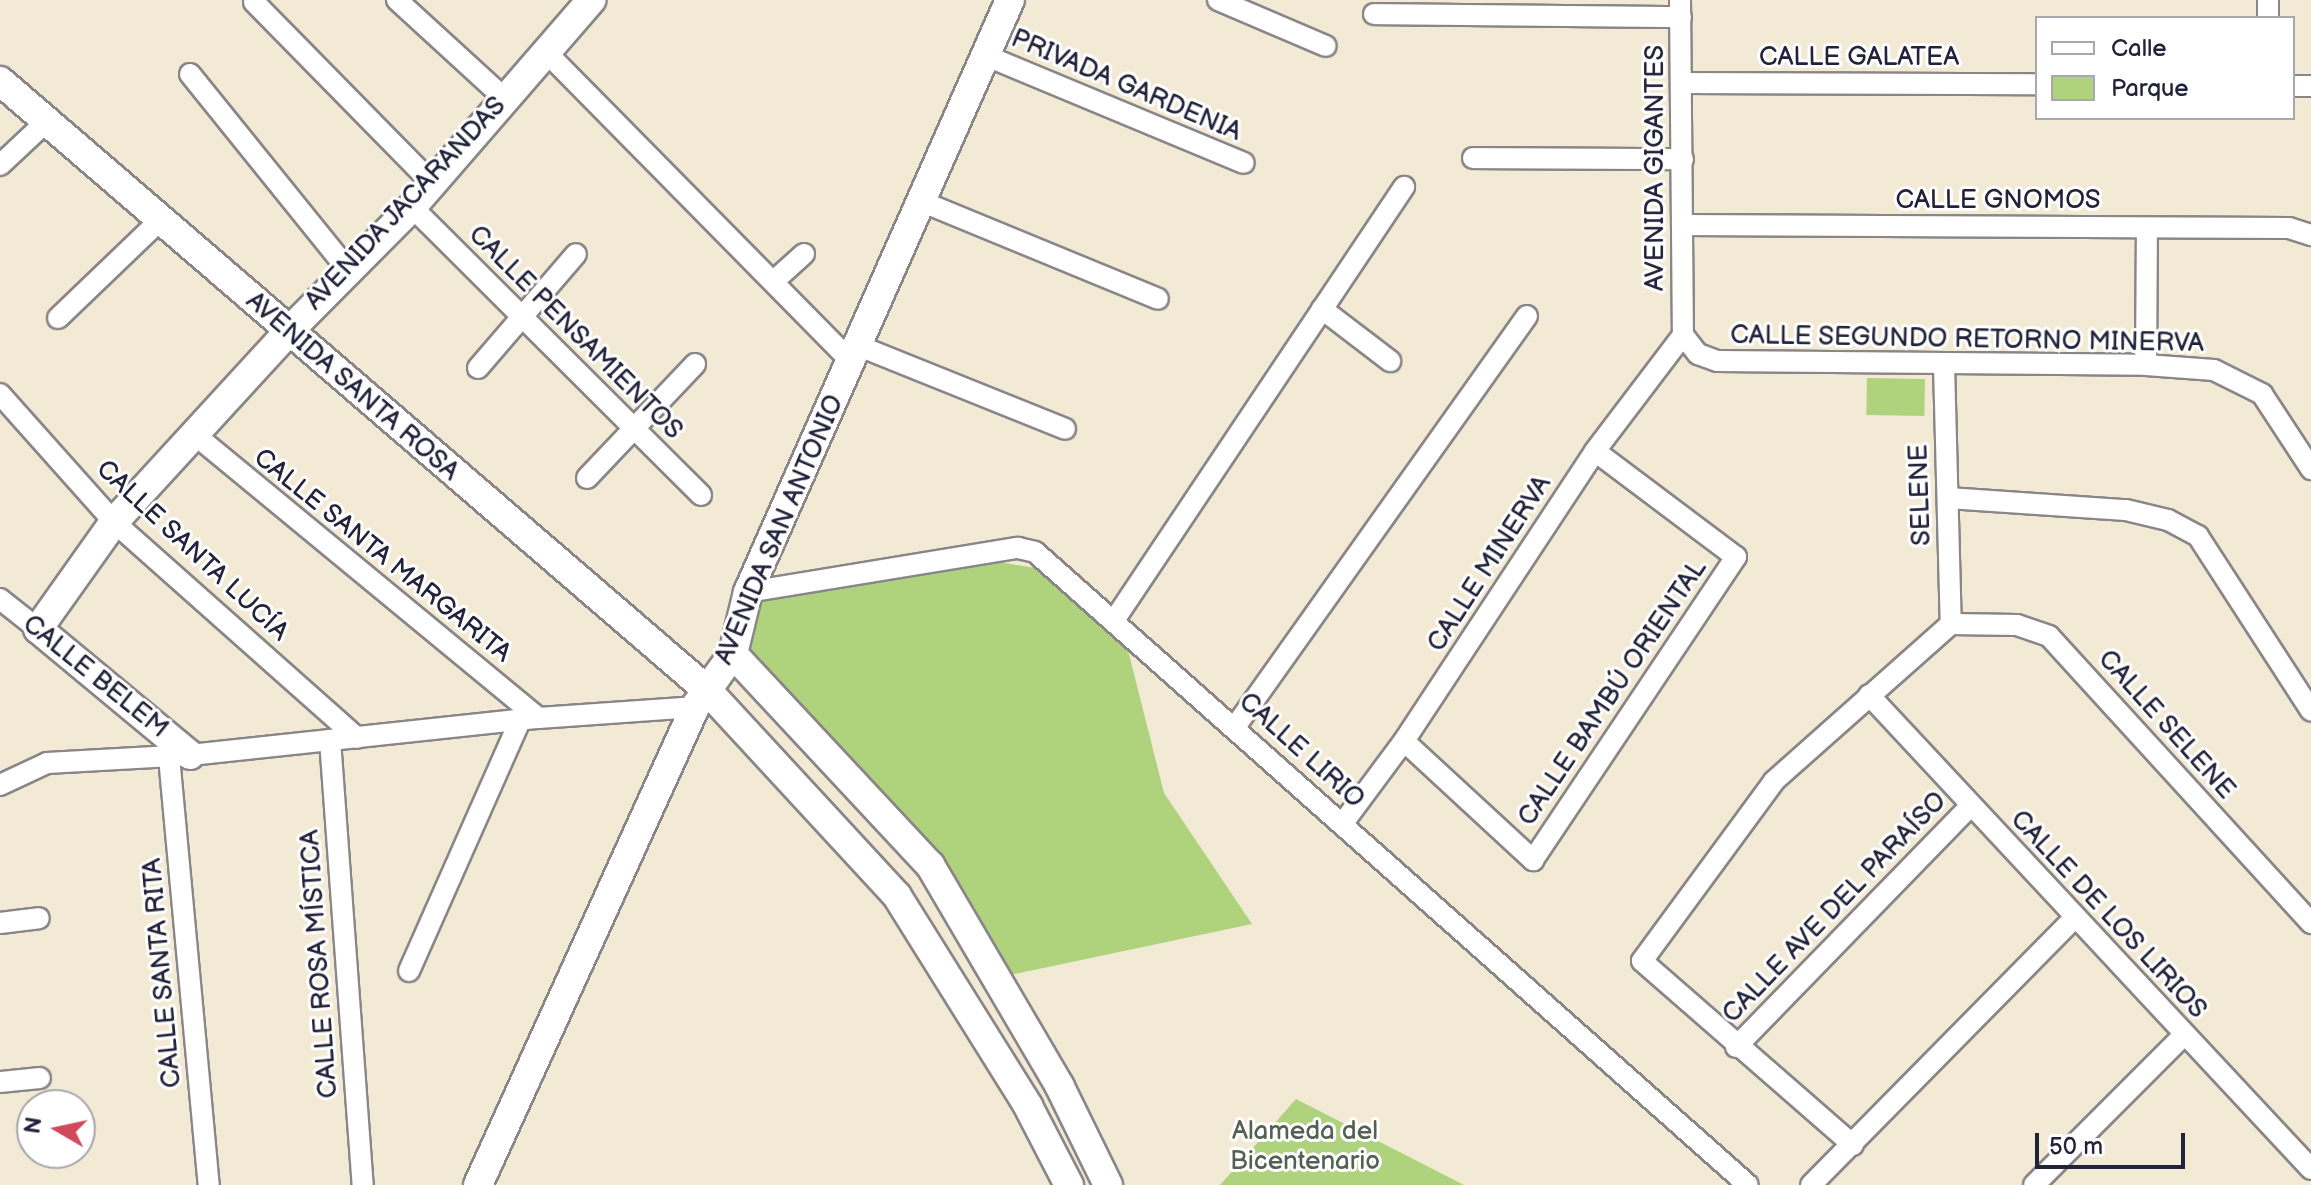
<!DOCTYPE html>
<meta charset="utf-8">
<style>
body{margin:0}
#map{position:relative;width:2311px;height:1185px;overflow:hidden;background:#f2ead5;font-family:"Balsamiq Sans",sans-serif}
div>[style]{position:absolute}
.green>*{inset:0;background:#afd37c;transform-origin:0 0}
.roads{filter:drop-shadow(2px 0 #8a8688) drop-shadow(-2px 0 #8a8688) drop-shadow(0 2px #8a8688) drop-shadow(0 -2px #8a8688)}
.street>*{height:20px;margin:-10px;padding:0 10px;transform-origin:10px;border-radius:10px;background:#fff}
.secondary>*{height:28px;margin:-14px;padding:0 14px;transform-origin:14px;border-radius:14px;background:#fff}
span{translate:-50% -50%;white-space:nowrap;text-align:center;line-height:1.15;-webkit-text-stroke:6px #fff;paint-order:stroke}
.street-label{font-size:26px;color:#22223b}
.park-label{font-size:26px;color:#536052}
.legend{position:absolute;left:2035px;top:16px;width:260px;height:104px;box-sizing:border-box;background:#fff;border:2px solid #a7a7b1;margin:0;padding:10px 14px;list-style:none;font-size:24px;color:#22223b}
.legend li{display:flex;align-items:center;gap:16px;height:40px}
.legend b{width:40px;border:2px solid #a7a7b1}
.north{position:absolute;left:16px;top:1089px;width:80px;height:80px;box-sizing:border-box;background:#fff;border:2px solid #a7a7b1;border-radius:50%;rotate:279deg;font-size:22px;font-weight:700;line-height:32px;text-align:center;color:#22223b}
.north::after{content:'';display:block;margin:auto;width:28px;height:36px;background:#d1495b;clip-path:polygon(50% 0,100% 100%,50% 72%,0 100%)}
.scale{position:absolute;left:2035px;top:1133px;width:150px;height:36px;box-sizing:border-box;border:4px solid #22223b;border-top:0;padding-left:10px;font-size:24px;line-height:28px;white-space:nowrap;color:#22223b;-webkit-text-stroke:6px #fff;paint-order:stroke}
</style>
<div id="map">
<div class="green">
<div style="left:1867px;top:378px;width:58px;height:37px;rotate:1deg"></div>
<div style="clip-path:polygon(977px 558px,1046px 570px,1124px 634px,1164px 793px,1252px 924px,1005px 976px,942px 856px,742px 647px,757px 594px)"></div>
<div style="clip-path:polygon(1296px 1099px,1464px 1185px,1220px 1185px)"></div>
</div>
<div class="roads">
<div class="street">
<div style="left:397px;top:0;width:145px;rotate:42.5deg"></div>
<div style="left:1218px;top:0;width:117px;rotate:23.1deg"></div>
<div style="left:1680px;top:0;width:335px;rotate:89.5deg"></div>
<div style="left:254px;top:2px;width:254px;rotate:45.5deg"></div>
<div style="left:1374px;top:14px;width:307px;rotate:0.6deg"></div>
<div style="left:2268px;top:18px;width:18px;rotate:-90deg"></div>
<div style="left:546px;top:52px;width:436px;rotate:45.4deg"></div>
<div style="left:987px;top:56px;width:278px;rotate:22.6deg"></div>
<div style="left:190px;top:74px;width:253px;rotate:51.1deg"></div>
<div style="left:1682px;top:83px;width:355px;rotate:0.2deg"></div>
<div style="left:2293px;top:86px;width:18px"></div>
<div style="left:1473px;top:158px;width:210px;rotate:0.3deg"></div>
<div style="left:0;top:165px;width:63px;rotate:-43.1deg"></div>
<div style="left:923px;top:202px;width:254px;rotate:22.4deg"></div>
<div style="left:412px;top:207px;width:408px;rotate:44.9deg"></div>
<div style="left:1682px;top:225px;width:607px;rotate:0.28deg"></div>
<div style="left:2289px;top:228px;width:23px;rotate:18deg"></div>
<div style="left:775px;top:280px;width:39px;rotate:-42deg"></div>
<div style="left:1322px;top:309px;width:86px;rotate:37.4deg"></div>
<div style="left:58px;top:318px;width:140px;rotate:-43.8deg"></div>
<div style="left:1683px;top:335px;width:24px;rotate:52deg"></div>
<div style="left:1698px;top:354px;width:20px;rotate:20deg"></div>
<div style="left:1717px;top:361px;width:429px;rotate:0.5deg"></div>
<div style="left:2146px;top:365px;width:68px;rotate:4.2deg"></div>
<div style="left:2214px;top:370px;width:54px;rotate:26.6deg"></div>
<div style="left:2262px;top:394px;width:90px;rotate:56.8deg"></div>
<div style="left:859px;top:346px;width:222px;rotate:21.9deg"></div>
<div style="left:1944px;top:365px;width:259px;rotate:88.5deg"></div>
<div style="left:2146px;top:365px;width:137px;rotate:-89.6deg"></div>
<div style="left:478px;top:368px;width:150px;rotate:-49.3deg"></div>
<div style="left:0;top:394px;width:171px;rotate:48.3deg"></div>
<div style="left:114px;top:522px;width:325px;rotate:41.6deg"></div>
<div style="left:194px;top:434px;width:446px;rotate:39.5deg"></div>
<div style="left:587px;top:478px;width:157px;rotate:-46.5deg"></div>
<div style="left:1948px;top:498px;width:178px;rotate:3.9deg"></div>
<div style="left:2126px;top:510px;width:43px;rotate:13.4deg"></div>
<div style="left:2168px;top:520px;width:34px;rotate:28deg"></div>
<div style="left:2198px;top:536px;width:208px;rotate:57.1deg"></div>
<div style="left:748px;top:592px;width:274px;rotate:-9.3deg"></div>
<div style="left:1018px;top:548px;width:17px;rotate:13deg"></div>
<div style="left:1035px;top:552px;width:953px;rotate:41.6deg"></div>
<div style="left:0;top:599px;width:48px;rotate:38.3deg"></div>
<div style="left:1115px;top:619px;width:520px;rotate:-56.22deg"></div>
<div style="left:1951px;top:624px;width:66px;rotate:0.9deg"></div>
<div style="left:2017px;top:625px;width:34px;rotate:19deg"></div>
<div style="left:2049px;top:636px;width:389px;rotate:47.6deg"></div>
<div style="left:1869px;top:695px;width:648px;rotate:47deg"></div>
<div style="left:1235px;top:727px;width:504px;rotate:-54.61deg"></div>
<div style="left:330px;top:740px;width:446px;rotate:85.8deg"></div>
<div style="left:1404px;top:741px;width:176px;rotate:42.7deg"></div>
<div style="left:1533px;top:860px;width:365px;rotate:-56.2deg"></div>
<div style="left:1736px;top:557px;width:176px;rotate:-143.1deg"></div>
<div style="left:169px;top:757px;width:430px;rotate:84.7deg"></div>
<div style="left:0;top:785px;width:52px;rotate:-25.1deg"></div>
<div style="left:47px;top:763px;width:143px;rotate:-3.2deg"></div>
<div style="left:190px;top:755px;width:350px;rotate:-6.1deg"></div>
<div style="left:538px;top:718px;width:157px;rotate:-4deg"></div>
<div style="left:1343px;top:823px;width:102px;rotate:-53.4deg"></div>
<div style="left:1404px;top:741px;width:347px;rotate:-56.6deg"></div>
<div style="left:1595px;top:451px;width:146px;rotate:-52.8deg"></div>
<div style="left:0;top:923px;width:39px;rotate:-7deg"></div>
<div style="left:409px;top:971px;width:274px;rotate:-66.1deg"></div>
<div style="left:1736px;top:1047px;width:336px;rotate:-45.8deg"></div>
<div style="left:0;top:1082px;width:40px;rotate:-5.7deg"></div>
<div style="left:1853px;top:1145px;width:280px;rotate:-138.9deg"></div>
<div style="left:1642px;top:961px;width:223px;rotate:-53.7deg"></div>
<div style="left:1774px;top:781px;width:237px;rotate:-41.6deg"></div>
<div style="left:1811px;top:1185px;width:375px;rotate:-45.4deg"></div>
<div style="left:2034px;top:1185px;width:212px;rotate:-45deg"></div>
</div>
<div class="secondary">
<div style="left:0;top:81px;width:933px;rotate:40.74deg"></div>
<div style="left:707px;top:690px;width:280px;rotate:47.3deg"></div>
<div style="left:897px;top:896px;width:248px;rotate:58deg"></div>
<div style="left:1028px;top:1106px;width:89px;rotate:62.6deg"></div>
<div style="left:733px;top:654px;width:289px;rotate:47deg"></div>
<div style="left:930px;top:865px;width:257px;rotate:59.6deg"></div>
<div style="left:1060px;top:1087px;width:109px;rotate:63.9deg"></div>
<div style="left:190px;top:755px;width:197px;rotate:-140.3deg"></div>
<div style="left:38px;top:629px;width:131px;rotate:-54.6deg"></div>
<div style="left:114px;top:522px;width:256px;rotate:-47.5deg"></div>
<div style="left:287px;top:333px;width:177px;rotate:-45.2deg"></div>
<div style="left:412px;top:207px;width:274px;rotate:-49.1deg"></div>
<div style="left:478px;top:1185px;width:525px;rotate:-65.58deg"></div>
<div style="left:695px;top:707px;width:65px;rotate:-54.4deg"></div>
<div style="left:733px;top:654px;width:64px;rotate:-76.4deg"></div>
<div style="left:748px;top:592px;width:647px;rotate:-66.13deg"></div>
</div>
</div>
<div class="street-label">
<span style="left:1859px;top:58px">CALLE GALATEA</span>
<span style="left:1126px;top:86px;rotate:23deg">PRIVADA GARDENIA</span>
<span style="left:1656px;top:168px;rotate:-90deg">AVENIDA GIGANTES</span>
<span style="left:1998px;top:201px">CALLE GNOMOS</span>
<span style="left:406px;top:204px;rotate:-47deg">AVENIDA JACARANDAS</span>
<span style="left:575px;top:333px;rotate:45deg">CALLE PENSAMIENTOS</span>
<span style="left:1967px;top:340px;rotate:1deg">CALLE SEGUNDO RETORNO MINERVA</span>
<span style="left:352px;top:387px;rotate:41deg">AVENIDA SANTA ROSA</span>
<span style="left:1921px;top:495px;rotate:-92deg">SELENE</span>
<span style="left:780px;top:530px;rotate:-67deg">AVENIDA SAN ANTONIO</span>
<span style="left:192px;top:551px;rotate:43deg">CALLE SANTA LUCÍA</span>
<span style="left:382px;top:556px;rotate:39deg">CALLE SANTA MARGARITA</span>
<span style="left:1490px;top:564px;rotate:-57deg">CALLE MINERVA</span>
<span style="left:95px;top:677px;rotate:39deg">CALLE BELEM</span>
<span style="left:1613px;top:693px;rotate:-56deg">CALLE BAMBÚ ORIENTAL</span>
<span style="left:2166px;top:725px;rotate:48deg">CALLE SELENE</span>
<span style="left:1301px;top:751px;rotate:42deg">CALLE LIRIO</span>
<span style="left:1835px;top:908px;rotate:-46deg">CALLE AVE DEL PARAÍSO</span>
<span style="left:2108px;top:915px;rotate:47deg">CALLE DE LOS LIRIOS</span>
<span style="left:320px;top:964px;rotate:-94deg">CALLE ROSA MÍSTICA</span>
<span style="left:163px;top:973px;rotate:-95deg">CALLE SANTA RITA</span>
</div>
<div class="park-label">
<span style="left:1305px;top:1147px">Alameda del<br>Bicentenario</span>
</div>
<ul class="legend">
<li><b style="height:10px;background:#fff"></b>Calle</li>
<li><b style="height:22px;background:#afd37c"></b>Parque</li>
</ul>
<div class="north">N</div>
<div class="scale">50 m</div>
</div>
